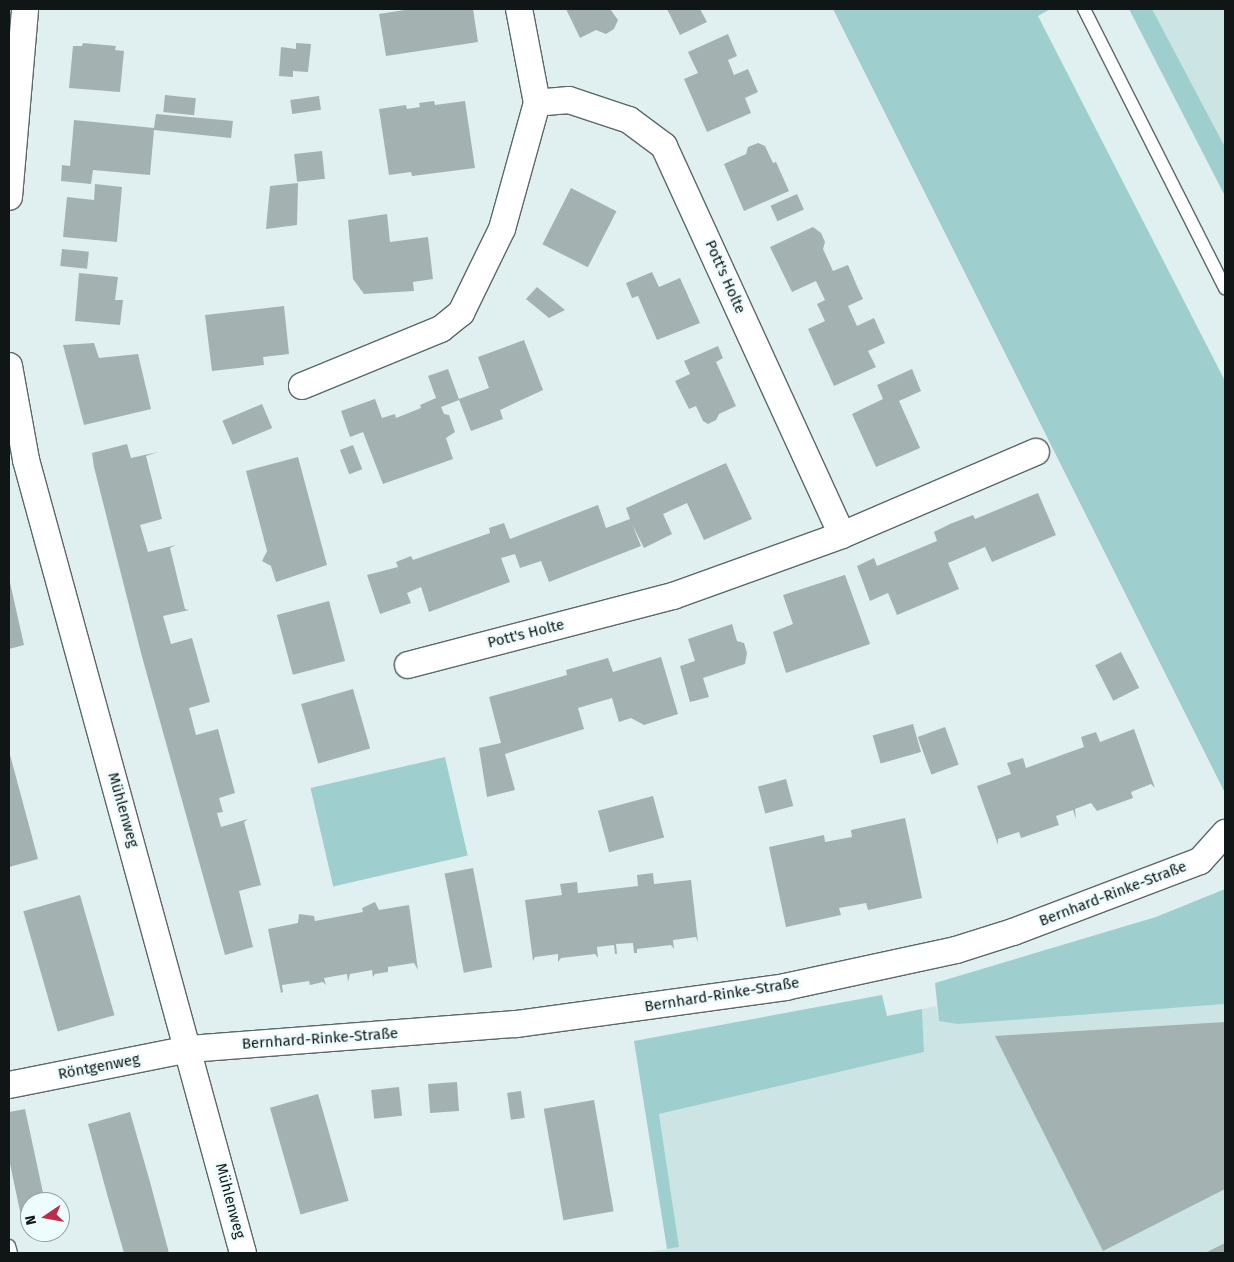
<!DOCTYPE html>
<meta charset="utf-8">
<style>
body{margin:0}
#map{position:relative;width:1234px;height:1262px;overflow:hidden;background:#e0efef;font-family:"Fira Sans",sans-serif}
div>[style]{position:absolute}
.built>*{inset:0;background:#cce4e4}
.green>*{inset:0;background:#9ecece;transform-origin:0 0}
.building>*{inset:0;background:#a3b1b1;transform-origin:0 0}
.roads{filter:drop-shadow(1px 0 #5b6868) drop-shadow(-1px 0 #5b6868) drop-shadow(0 1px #5b6868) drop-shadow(0 -1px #5b6868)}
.service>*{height:12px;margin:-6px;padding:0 6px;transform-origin:6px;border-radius:6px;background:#fff}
.minor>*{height:26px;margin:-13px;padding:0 13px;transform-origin:13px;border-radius:13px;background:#fff}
span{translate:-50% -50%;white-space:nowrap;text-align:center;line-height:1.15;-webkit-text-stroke:5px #edfcfc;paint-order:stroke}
.street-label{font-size:15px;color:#101615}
.frame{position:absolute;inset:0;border:10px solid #101615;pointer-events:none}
.north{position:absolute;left:20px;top:1192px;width:50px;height:50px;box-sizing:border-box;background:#edfcfc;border:1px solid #95a0a0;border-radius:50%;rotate:258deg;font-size:14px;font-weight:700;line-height:20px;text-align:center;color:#101615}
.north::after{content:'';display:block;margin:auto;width:18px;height:22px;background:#bd2c48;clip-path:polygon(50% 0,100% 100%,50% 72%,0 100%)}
</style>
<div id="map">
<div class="built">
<div style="clip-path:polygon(1152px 9px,1225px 9px,1225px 147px)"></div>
<div style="clip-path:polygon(1225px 1004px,1225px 1253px,642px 1253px,679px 1247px,659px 1114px,924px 1052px,922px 1009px,936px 1006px,939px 1021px)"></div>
</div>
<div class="green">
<div style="clip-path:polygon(833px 9px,1050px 9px,1038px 16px,1225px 381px,1225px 793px)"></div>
<div style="clip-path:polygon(1129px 9px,1152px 9px,1225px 147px,1225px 196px)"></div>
<div style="left:445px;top:757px;width:101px;height:138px;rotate:77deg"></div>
<div style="clip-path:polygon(1225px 889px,1225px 1004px,958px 1024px,939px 1021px,935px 983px,1156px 917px)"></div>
<div style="clip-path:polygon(882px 995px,887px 1016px,922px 1009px,924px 1052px,659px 1114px,679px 1247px,667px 1249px,634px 1041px)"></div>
</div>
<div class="building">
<div style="clip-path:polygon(411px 9px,473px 9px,478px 42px,386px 56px,379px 14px)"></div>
<div style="clip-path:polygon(566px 9px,610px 9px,618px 20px,614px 29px,606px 34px,596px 30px,580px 38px)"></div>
<div style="clip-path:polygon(667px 9px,700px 9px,707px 22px,680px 35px)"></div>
<div style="clip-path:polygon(728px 34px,737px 56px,728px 60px,734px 75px,748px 69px,758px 92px,745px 98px,751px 113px,707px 132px,684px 79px,698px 73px,688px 52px)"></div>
<div style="clip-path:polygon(83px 43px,116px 46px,115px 50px,124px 51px,120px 92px,69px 88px,73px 46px,82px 46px)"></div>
<div style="clip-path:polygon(296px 43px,311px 44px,308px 72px,293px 71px,293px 77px,279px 76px,281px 47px,296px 49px)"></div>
<div style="left:165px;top:95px;width:31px;height:17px;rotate:6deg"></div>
<div style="left:319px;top:96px;width:14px;height:29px;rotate:82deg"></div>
<div style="clip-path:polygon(434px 101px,435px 105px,465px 101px,475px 168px,412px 176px,411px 172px,389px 175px,379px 109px,406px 105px,407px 109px,420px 107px,419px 103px)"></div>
<div style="clip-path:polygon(156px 114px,233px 121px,231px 138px,154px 130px,150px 175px,93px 170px,91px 184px,61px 181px,62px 165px,70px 166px,74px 120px,154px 128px)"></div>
<div style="clip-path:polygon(758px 143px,765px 146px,773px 163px,776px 162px,789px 191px,744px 211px,724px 164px,746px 154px,748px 147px)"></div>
<div style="left:322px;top:151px;width:28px;height:28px;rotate:84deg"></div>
<div style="clip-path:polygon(298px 183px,297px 225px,266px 229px,270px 186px)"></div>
<div style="clip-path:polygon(95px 184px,122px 187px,117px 242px,63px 237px,67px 197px,94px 200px)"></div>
<div style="left:571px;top:188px;width:51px;height:63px;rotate:27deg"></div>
<div style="left:797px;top:194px;width:17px;height:29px;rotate:66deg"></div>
<div style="clip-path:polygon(387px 214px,390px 242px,428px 237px,433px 279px,413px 282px,414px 291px,364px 294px,353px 279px,348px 220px)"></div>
<div style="clip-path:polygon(813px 227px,821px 233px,825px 242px,823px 249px,833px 271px,848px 265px,857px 286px,863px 299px,848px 306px,857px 326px,874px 318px,885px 343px,868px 351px,876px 367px,834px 386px,808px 329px,825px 321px,817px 304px,825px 300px,816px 281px,792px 292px,770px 247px)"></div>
<div style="left:62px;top:249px;width:27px;height:17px;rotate:6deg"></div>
<div style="clip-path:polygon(652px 272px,659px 287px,680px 278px,700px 323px,657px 340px,638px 296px,632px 298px,626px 283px)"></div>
<div style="clip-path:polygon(79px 273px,118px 277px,115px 300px,123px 300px,120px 325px,75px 321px)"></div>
<div style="clip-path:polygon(537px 287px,565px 310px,549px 318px,526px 299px)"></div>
<div style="clip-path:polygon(284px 306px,289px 354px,263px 357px,264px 365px,212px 371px,205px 315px)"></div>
<div style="clip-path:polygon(524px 340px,543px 390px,500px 410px,503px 419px,471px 431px,459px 400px,441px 407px,444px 414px,449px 415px,455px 432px,446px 438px,453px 459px,383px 484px,363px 432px,350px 437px,341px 411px,375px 399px,382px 418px,395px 414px,396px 418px,421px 408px,420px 405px,436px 398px,428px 376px,448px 369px,459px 399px,489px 388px,478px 357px)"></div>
<div style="clip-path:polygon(94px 343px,99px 358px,138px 354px,151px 409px,84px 425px,63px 345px)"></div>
<div style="clip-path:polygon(718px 346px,723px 358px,716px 362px,736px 406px,719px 414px,716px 420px,708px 424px,703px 421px,696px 406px,689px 409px,675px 381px,690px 374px,684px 361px)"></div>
<div style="clip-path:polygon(912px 369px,921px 391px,899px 401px,920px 448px,876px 467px,852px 414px,883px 399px,877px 385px)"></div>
<div style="left:262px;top:404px;width:26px;height:43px;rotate:67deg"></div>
<div style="clip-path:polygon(127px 444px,131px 458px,158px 452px,146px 456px,162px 519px,140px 525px,148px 552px,176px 545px,170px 548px,185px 609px,189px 610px,163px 616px,171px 644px,192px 638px,210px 702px,189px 708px,196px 735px,218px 729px,235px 793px,219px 798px,223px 812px,217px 813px,221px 827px,248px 819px,244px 822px,261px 885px,239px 891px,253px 947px,225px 955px,141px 653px,94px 467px,92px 453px)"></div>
<div style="left:353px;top:445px;width:26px;height:14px;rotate:69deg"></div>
<div style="clip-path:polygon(298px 457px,327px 565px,276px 582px,271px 566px,262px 561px,267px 551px,246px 471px)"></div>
<div style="clip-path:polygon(726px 463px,752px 519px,704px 540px,687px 503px,663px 514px,672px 534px,644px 548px,632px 524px,641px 546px,549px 582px,541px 561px,520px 568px,515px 554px,501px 558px,510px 582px,429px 612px,421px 587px,407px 593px,411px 603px,380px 614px,367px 575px,398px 567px,396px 562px,411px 556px,413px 560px,490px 533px,489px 528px,504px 523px,510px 539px,598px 505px,606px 528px,630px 519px,626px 508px)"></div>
<div style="clip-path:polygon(1038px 493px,1056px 535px,992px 562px,985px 547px,948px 563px,959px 589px,897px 615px,888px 593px,870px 601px,857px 566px,874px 558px,877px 566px,937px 541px,934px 532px,950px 524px,973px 515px,975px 519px)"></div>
<div style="clip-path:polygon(845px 575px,870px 644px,786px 673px,773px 632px,793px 624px,783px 595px)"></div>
<div style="clip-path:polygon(9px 578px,24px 645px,9px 649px)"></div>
<div style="left:329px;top:601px;width:62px;height:54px;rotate:75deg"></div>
<div style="clip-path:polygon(732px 624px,737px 641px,744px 643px,747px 653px,745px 664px,703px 678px,709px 697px,690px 702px,680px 666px,695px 661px,688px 639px)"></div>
<div style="left:1121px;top:652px;width:40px;height:29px;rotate:63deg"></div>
<div style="clip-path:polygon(661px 657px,678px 714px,644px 725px,631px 718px,619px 722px,612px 698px,578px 708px,584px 729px,505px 754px,515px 790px,487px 797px,479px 748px,501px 743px,489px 697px,567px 675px,566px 670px,608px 658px,613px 672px)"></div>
<div style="left:353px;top:689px;width:62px;height:54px;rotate:74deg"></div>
<div style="left:913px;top:724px;width:29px;height:42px;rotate:74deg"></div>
<div style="left:945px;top:727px;width:40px;height:29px;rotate:70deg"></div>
<div style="clip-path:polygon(1134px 729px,1155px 788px,1151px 784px,1131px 792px,1133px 798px,1097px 811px,1091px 803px,1075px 809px,1076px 819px,1073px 810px,1056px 816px,1059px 825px,1021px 838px,1019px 832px,998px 839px,998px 845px,977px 786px,1011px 774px,1007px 763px,1023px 758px,1026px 768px,1084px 747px,1081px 737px,1096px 732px,1100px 742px)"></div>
<div style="clip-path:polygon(9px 751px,38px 859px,9px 867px)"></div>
<div style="left:786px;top:779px;width:28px;height:29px;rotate:75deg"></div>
<div style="left:653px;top:796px;width:43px;height:57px;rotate:75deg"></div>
<div style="clip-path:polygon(905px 818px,922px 898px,868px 910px,866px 903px,839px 908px,841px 915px,786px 927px,769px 847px,824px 835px,825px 842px,852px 837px,851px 830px)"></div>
<div style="left:473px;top:868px;width:101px;height:29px;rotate:79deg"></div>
<div style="clip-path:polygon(653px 873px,654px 884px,691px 880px,698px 942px,696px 937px,673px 940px,674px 949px,671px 945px,637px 949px,637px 953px,634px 953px,633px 943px,616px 944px,617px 954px,615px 954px,614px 945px,597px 947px,598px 958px,595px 954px,561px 958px,558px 962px,558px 954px,535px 957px,533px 961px,525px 900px,562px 895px,560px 884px,577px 882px,578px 893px,638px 886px,637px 875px)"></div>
<div style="left:80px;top:895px;width:125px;height:59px;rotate:74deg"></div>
<div style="clip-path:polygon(375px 902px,379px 910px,409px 905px,418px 970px,414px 963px,388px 967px,388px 972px,375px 974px,373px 977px,372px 970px,350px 974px,348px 982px,347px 974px,324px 978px,326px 985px,323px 982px,310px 985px,309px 981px,282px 985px,283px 992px,281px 993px,268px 929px,298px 923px,299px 914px,314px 916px,315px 921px,363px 912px,362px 908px)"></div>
<div style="clip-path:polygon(1225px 1022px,1225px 1189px,1103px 1251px,995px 1036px)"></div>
<div style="left:457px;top:1082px;width:29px;height:29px;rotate:86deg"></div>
<div style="left:399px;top:1087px;width:29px;height:28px;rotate:84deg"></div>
<div style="left:521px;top:1091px;width:27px;height:14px;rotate:82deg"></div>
<div style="left:318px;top:1094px;width:111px;height:50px;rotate:74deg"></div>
<div style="left:594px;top:1100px;width:113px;height:51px;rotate:80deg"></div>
<div style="clip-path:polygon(25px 1109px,45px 1202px,30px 1202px,30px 1214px,21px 1216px,9px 1159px,9px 1112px)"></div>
<div style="clip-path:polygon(130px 1112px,150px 1182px,169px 1253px,124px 1253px,107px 1194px,88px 1124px)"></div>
<div style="clip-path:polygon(1225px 1243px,1225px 1253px,1205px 1253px)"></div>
</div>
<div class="roads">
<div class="service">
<div style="left:1084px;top:9px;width:313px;rotate:63.2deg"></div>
<div style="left:9px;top:1246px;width:7px;rotate:74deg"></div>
</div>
<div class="minor">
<div style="left:9px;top:197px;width:189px;rotate:-85.1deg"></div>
<div style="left:9px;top:366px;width:96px;rotate:79.7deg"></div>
<div style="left:26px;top:460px;width:822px;rotate:74.7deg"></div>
<div style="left:302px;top:386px;width:150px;rotate:-22.3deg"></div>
<div style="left:441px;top:329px;width:26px;rotate:-39deg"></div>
<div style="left:461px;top:313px;width:93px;rotate:-64deg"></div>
<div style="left:502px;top:229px;width:131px;rotate:-74.5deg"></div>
<div style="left:537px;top:103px;width:96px;rotate:-100.8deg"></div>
<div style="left:842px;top:535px;width:211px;rotate:-23.2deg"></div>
<div style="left:408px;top:665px;width:274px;rotate:-14.6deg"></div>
<div style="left:673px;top:596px;width:180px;rotate:-19.8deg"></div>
<div style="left:842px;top:535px;width:428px;rotate:-114.6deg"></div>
<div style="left:664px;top:146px;width:44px;rotate:-143.4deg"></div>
<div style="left:629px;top:120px;width:63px;rotate:-161.6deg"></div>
<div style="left:569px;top:100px;width:32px;rotate:175deg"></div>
<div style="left:9px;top:1085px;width:184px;rotate:-11.3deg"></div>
<div style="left:189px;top:1049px;width:328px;rotate:-4.4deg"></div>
<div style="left:516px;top:1024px;width:272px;rotate:-7.8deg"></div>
<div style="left:785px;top:987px;width:175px;rotate:-12.2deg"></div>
<div style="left:956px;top:950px;width:60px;rotate:-17.5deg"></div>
<div style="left:1013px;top:932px;width:200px;rotate:-20.8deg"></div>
<div style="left:1200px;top:861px;width:38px;rotate:-48deg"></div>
</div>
</div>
<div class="street-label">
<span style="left:725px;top:277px;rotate:66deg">Pott's Holte</span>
<span style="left:526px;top:634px;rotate:-14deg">Pott's Holte</span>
<span style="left:123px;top:810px;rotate:74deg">Mühlenweg</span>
<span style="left:1113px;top:894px;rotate:-21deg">Bernhard-Rinke-Straße</span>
<span style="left:722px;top:995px;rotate:-9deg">Bernhard-Rinke-Straße</span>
<span style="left:320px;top:1039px;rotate:-4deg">Bernhard-Rinke-Straße</span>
<span style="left:99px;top:1067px;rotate:-11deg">Röntgenweg</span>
<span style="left:230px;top:1201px;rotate:75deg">Mühlenweg</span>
</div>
<div class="frame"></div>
<div class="north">N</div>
</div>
